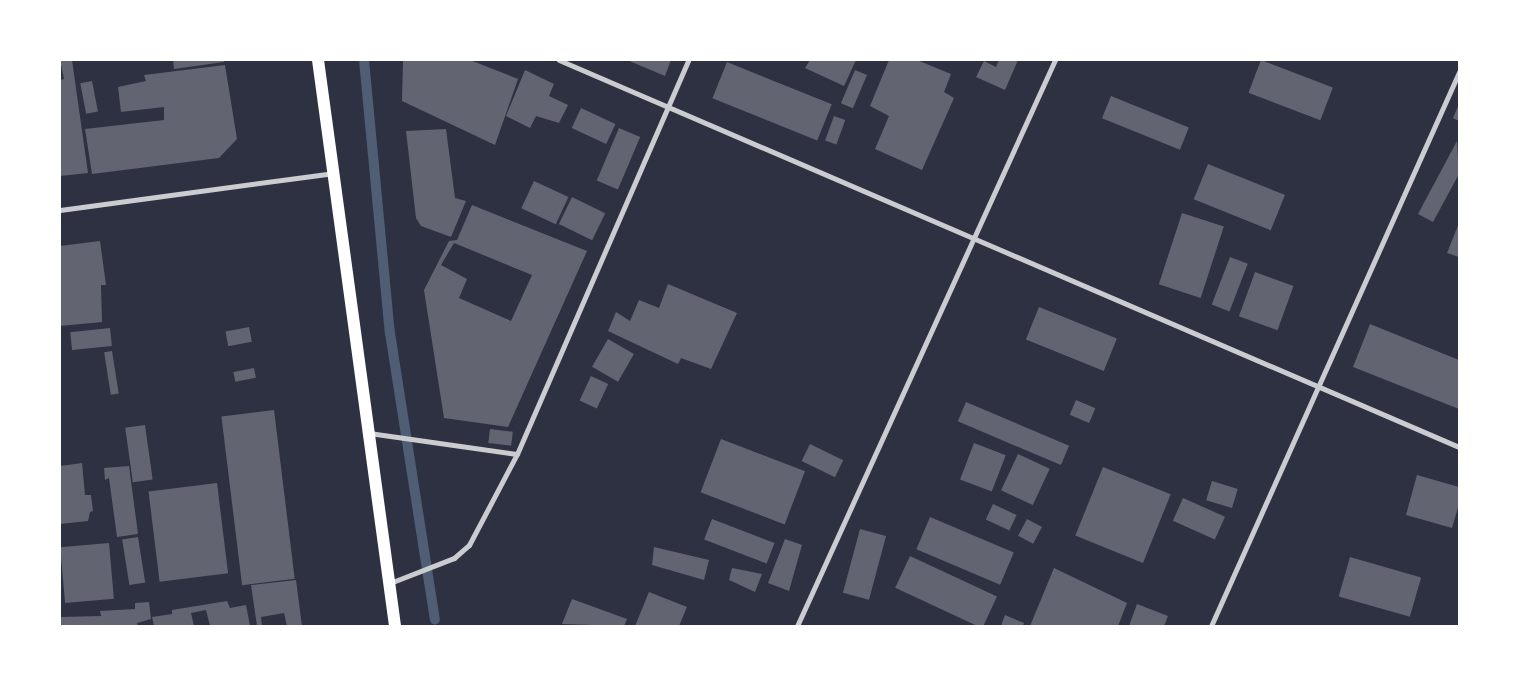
<!DOCTYPE html>
<style>
body{margin:0}
#map{position:relative;width:1519px;height:686px;overflow:hidden;background:#2d3142;font-family:Mulish,sans-serif}
div>[style]{position:absolute}
.stream>*{height:10px;margin:-5px;padding:0 5px;transform-origin:5px;border-radius:5px;background:#4f5d75}
.building>*{inset:0;background:#626471;transform-origin:0 0}
.minor>*{height:5px;margin:-2.5px;padding:0 2.5px;transform-origin:2.5px;border-radius:2.5px;background:#caccd0}
.primary>*{height:12px;margin:-6px;padding:0 6px;transform-origin:6px;border-radius:6px;background:#fff}
span{translate:-50% -50%;white-space:nowrap;text-align:center;line-height:1.15;-webkit-text-stroke:4px #fff;paint-order:stroke}
.frame{position:absolute;inset:0;border:61px solid #fff;pointer-events:none}
</style>
<div id="map">
<div class="stream">
<div style="left:364px;top:60px;width:274px;rotate:84.6deg"></div>
<div style="left:390px;top:333px;width:290px;rotate:81.1deg"></div>
</div>
<div class="building">
<div style="clip-path:polygon(60px 60px,72px 60px,88px 173px,60px 176px,60px 80px,64px 79px)"></div>
<div style="clip-path:polygon(173px 60px,224px 60px,224px 62px,174px 69px)"></div>
<div style="clip-path:polygon(403px 60px,470px 60px,518px 79px,495px 145px,402px 101px)"></div>
<div style="clip-path:polygon(627px 60px,671px 60px,665px 76px)"></div>
<div style="clip-path:polygon(810px 60px,856px 60px,844px 86px,805px 68px)"></div>
<div style="clip-path:polygon(889px 60px,917px 60px,951px 74px,944px 92px,954px 98px,922px 170px,875px 149px,889px 116px,870px 106px)"></div>
<div style="clip-path:polygon(999px 60px,1018px 60px,1005px 90px,976px 77px,984px 61px,996px 67px)"></div>
<div style="left:1261px;top:60px;width:77px;height:35px;rotate:21deg"></div>
<div style="left:727px;top:62px;width:113px;height:39px;rotate:22deg"></div>
<div style="clip-path:polygon(225px 65px,237px 139px,219px 158px,92px 174px,85px 129px,164px 120px,164px 107px,121px 112px,118px 87px,146px 81px,144px 75px)"></div>
<div style="clip-path:polygon(525px 70px,554px 84px,549px 96px,568px 105px,559px 123px,536px 116px,530px 128px,506px 116px)"></div>
<div style="left:855px;top:70px;width:13px;height:36px;rotate:23deg"></div>
<div style="left:92px;top:81px;width:31px;height:12px;rotate:79deg"></div>
<div style="left:1111px;top:96px;width:84px;height:24px;rotate:22deg"></div>
<div style="clip-path:polygon(1459px 104px,1459px 121px,1453px 118px)"></div>
<div style="left:581px;top:108px;width:38px;height:22px;rotate:25deg"></div>
<div style="left:834px;top:116px;width:12px;height:26px;rotate:20deg"></div>
<div style="left:619px;top:128px;width:23px;height:57px;rotate:23deg"></div>
<div style="clip-path:polygon(446px 129px,455px 198px,466px 201px,451px 237px,421px 226px,416px 218px,406px 131px)"></div>
<div style="clip-path:polygon(1457px 141px,1459px 174px,1433px 222px,1418px 214px)"></div>
<div style="left:1208px;top:164px;width:83px;height:38px;rotate:22deg"></div>
<div style="left:534px;top:181px;width:38px;height:30px;rotate:25deg"></div>
<div style="left:572px;top:197px;width:37px;height:30px;rotate:26deg"></div>
<div style="clip-path:polygon(evenodd,472px 205px,587px 251px,508px 427px,444px 418px,424px 290px,449px 241px,457px 240px,472px 205px,454px 243px,532px 275px,511px 321px,459px 298px,467px 279px,441px 265px,454px 243px)"></div>
<div style="left:1182px;top:213px;width:44px;height:75px;rotate:18deg"></div>
<div style="clip-path:polygon(1459px 223px,1459px 257px,1447px 253px)"></div>
<div style="clip-path:polygon(100px 241px,106px 285px,101px 285px,102px 322px,60px 326px,60px 246px)"></div>
<div style="left:1230px;top:257px;width:19px;height:51px;rotate:21deg"></div>
<div style="left:1255px;top:272px;width:41px;height:47px;rotate:20deg"></div>
<div style="clip-path:polygon(668px 284px,737px 313px,711px 369px,681px 358px,678px 364px,608px 331px,616px 312px,630px 321px,639px 300px,659px 308px)"></div>
<div style="left:1039px;top:307px;width:84px;height:35px;rotate:22deg"></div>
<div style="clip-path:polygon(1370px 324px,1459px 360px,1459px 409px,1353px 367px)"></div>
<div style="left:249px;top:327px;width:15px;height:24px;rotate:79deg"></div>
<div style="left:110px;top:328px;width:18px;height:40px;rotate:84deg"></div>
<div style="left:608px;top:339px;width:30px;height:32px;rotate:30deg"></div>
<div style="left:112px;top:351px;width:43px;height:8px;rotate:81deg"></div>
<div style="left:254px;top:368px;width:10px;height:21px;rotate:79deg"></div>
<div style="left:591px;top:376px;width:19px;height:27px;rotate:25deg"></div>
<div style="left:1076px;top:400px;width:21px;height:16px;rotate:23deg"></div>
<div style="left:966px;top:402px;width:112px;height:21px;rotate:23deg"></div>
<div style="left:274px;top:410px;width:170px;height:53px;rotate:83deg"></div>
<div style="left:145px;top:425px;width:55px;height:20px;rotate:82deg"></div>
<div style="left:490px;top:429px;width:23px;height:14px;rotate:7deg"></div>
<div style="left:721px;top:439px;width:90px;height:57px;rotate:21deg"></div>
<div style="left:974px;top:443px;width:34px;height:39px;rotate:21deg"></div>
<div style="left:810px;top:444px;width:37px;height:19px;rotate:26deg"></div>
<div style="left:1018px;top:454px;width:35px;height:40px;rotate:25deg"></div>
<div style="clip-path:polygon(82px 463px,85px 495px,91px 495px,93px 511px,90px 512px,88px 521px,60px 524px,60px 466px)"></div>
<div style="clip-path:polygon(129px 466px,138px 534px,117px 537px,109px 478px,105px 480px,104px 468px)"></div>
<div style="left:1103px;top:467px;width:73px;height:74px;rotate:22deg"></div>
<div style="clip-path:polygon(1417px 475px,1459px 487px,1459px 504px,1452px 528px,1406px 515px)"></div>
<div style="left:1212px;top:481px;width:27px;height:20px;rotate:17deg"></div>
<div style="left:217px;top:483px;width:91px;height:69px;rotate:83deg"></div>
<div style="left:1183px;top:498px;width:46px;height:25px;rotate:24deg"></div>
<div style="left:993px;top:504px;width:26px;height:17px;rotate:25deg"></div>
<div style="left:930px;top:517px;width:91px;height:35px;rotate:23deg"></div>
<div style="left:712px;top:519px;width:67px;height:22px;rotate:21deg"></div>
<div style="left:1027px;top:519px;width:17px;height:19px;rotate:28deg"></div>
<div style="left:860px;top:529px;width:27px;height:66px;rotate:15deg"></div>
<div style="left:138px;top:537px;width:46px;height:16px;rotate:81deg"></div>
<div style="clip-path:polygon(785px 539px,802px 545px,789px 591px,768px 583px)"></div>
<div style="left:109px;top:543px;width:56px;height:49px;rotate:85deg"></div>
<div style="clip-path:polygon(654px 547px,709px 560px,704px 580px,652px 565px)"></div>
<div style="left:910px;top:556px;width:96px;height:35px;rotate:25deg"></div>
<div style="left:1350px;top:557px;width:74px;height:41px;rotate:16deg"></div>
<div style="clip-path:polygon(732px 568px,762px 574px,755px 592px,729px 580px)"></div>
<div style="clip-path:polygon(1054px 568px,1127px 603px,1118px 626px,1030px 626px)"></div>
<div style="clip-path:polygon(296px 580px,302px 626px,287px 626px,284px 613px,261px 617px,262px 626px,257px 626px,251px 585px)"></div>
<div style="clip-path:polygon(649px 592px,687px 607px,679px 626px,635px 626px)"></div>
<div style="clip-path:polygon(572px 599px,627px 619px,624px 626px,562px 624px)"></div>
<div style="clip-path:polygon(227px 601px,230px 608px,246px 605px,250px 626px,210px 626px,206px 610px,191px 613px,194px 626px,154px 626px,152px 617px,172px 614px,172px 610px)"></div>
<div style="clip-path:polygon(149px 602px,151px 619px,137px 623px,138px 626px,60px 626px,60px 617px,101px 616px,100px 611px,135px 609px,135px 603px)"></div>
<div style="clip-path:polygon(1137px 604px,1168px 616px,1164px 626px,1129px 626px)"></div>
<div style="clip-path:polygon(1005px 615px,1024px 623px,1023px 626px,1001px 626px)"></div>
</div>
<div class="minor">
<div style="left:559px;top:60px;width:980px;rotate:23.27deg"></div>
<div style="left:60px;top:210px;width:275px;rotate:-7.7deg"></div>
<div style="left:369px;top:433px;width:149px;rotate:8.1deg"></div>
<div style="left:517px;top:454px;width:430px;rotate:-66.5deg"></div>
<div style="left:390px;top:583px;width:69px;rotate:-21.3deg"></div>
<div style="left:454px;top:558px;width:20px;rotate:-41deg"></div>
<div style="left:469px;top:545px;width:103px;rotate:-62.2deg"></div>
<div style="left:797px;top:626px;width:622px;rotate:-65.5deg"></div>
<div style="left:1211px;top:626px;width:607px;rotate:-65.88deg"></div>
</div>
<div class="primary">
<div style="left:318px;top:60px;width:571px;rotate:82.25deg"></div>
</div>
<div class="frame"></div>
</div>
